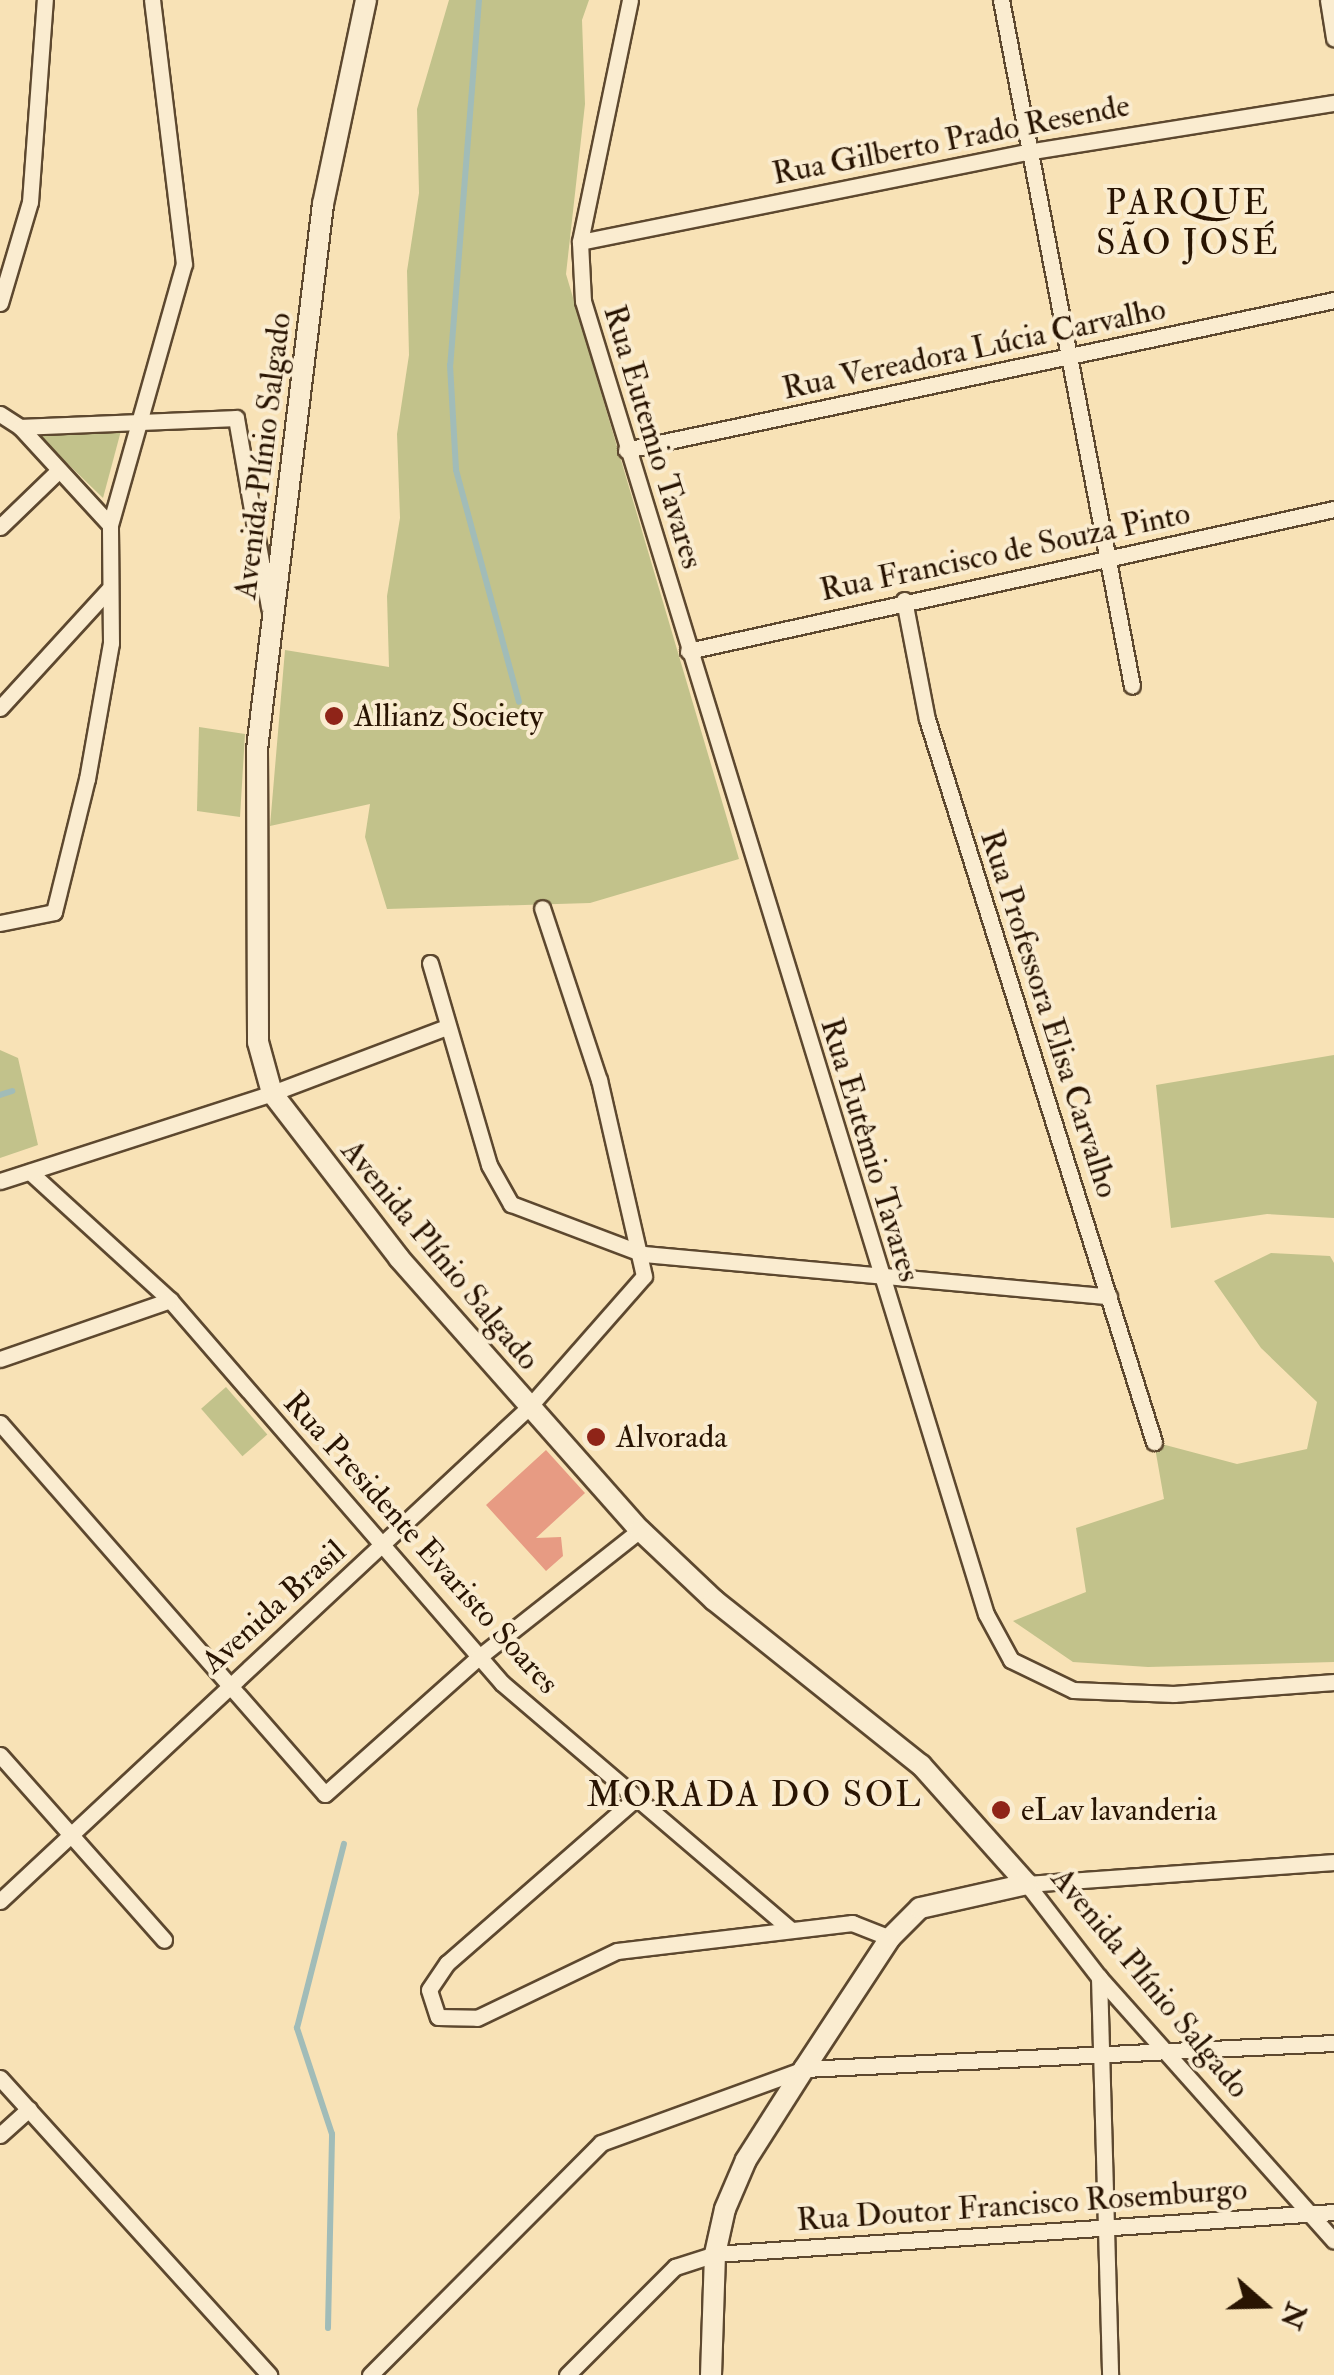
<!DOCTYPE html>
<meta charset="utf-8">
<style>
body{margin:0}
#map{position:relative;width:1334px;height:2375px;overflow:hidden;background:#f8e2b6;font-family:"IM FELL Double Pica",serif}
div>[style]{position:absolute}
.green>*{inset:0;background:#c2c28b;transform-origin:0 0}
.stream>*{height:6px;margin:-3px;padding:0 3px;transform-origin:3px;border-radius:3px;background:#a1bcb8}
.building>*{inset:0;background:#e79b83}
.roads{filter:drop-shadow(2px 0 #5d482f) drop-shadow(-2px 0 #5d482f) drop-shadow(0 2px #5d482f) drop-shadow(0 -2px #5d482f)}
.minor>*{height:15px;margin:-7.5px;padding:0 7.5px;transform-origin:7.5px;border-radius:7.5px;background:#faecd0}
.tertiary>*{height:20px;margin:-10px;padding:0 10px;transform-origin:10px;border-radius:10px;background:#faecd0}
.dots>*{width:28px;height:28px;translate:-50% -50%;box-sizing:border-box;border:5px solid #faecd0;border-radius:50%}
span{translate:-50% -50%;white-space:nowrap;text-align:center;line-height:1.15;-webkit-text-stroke:8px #faecd0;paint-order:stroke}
.street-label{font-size:32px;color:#291402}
.poi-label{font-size:32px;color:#291402}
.left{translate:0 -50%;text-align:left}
.neighbourhood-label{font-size:35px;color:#291402;letter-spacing:2.5px}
.north{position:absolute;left:1214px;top:2255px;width:100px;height:100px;-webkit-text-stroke:8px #faecd0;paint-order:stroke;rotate:110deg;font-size:28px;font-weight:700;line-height:40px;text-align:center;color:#291402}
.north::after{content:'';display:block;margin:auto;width:35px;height:45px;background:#291402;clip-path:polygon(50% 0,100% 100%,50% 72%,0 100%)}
</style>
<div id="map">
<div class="green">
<div style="clip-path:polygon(449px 0,589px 0,582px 20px,585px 104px,566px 274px,739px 859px,590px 903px,387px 909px,365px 837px,370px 804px,270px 826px,285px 650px,389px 667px,387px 596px,400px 518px,397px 434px,409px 355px,407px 271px,419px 193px,417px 109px)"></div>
<div style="clip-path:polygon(122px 427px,103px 498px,39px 436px)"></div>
<div style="clip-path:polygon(199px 727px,245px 734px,240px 817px,197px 811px)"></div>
<div style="clip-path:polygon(0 1050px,18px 1058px,38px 1145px,0 1158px)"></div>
<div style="clip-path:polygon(1334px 1055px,1334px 1218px,1267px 1214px,1171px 1228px,1156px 1085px)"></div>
<div style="clip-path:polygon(1271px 1253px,1330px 1256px,1334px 1263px,1334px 1662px,1148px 1667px,1073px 1662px,1013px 1621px,1086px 1592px,1076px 1528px,1164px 1499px,1154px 1442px,1237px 1464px,1307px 1449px,1317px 1402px,1261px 1348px,1214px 1281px)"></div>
<div style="left:226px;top:1387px;width:63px;height:33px;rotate:49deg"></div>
</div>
<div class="stream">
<div style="left:479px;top:0;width:366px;rotate:94.5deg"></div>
<div style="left:450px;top:365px;width:105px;rotate:86.7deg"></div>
<div style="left:456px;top:470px;width:240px;rotate:74.8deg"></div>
<div style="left:0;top:1095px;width:13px;rotate:-18deg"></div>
<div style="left:328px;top:2328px;width:194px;rotate:-88.8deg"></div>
<div style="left:332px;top:2134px;width:112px;rotate:-108.3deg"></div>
<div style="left:297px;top:2028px;width:190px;rotate:-75.7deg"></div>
</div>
<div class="building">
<div style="clip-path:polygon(546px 1450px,585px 1493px,536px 1538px,561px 1537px,563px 1556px,546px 1571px,486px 1505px)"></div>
</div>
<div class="roads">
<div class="minor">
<div style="left:630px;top:0;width:247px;rotate:101.7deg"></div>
<div style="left:580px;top:242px;width:59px;rotate:87.1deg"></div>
<div style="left:583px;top:301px;width:1373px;rotate:72.94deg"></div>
<div style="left:986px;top:1614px;width:52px;rotate:61.5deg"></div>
<div style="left:1011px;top:1660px;width:69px;rotate:25.8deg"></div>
<div style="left:1073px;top:1690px;width:101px;rotate:2.3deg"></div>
<div style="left:1174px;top:1694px;width:160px;rotate:-4.3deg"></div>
<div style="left:1001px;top:0;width:698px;rotate:79.19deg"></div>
<div style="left:1328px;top:0;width:39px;rotate:81deg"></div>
<div style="left:580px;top:242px;width:456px;rotate:-11.4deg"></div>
<div style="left:1027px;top:152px;width:311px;rotate:-9.1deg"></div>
<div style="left:0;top:303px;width:105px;rotate:-73.5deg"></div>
<div style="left:30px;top:202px;width:203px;rotate:-85.8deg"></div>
<div style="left:0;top:414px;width:24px;rotate:33deg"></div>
<div style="left:20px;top:427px;width:133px;rotate:47.4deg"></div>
<div style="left:20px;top:427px;width:216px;rotate:-2.4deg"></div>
<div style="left:236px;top:418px;width:192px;rotate:80.1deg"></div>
<div style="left:626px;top:450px;width:724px;rotate:-11.96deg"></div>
<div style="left:0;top:527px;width:81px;rotate:-44deg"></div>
<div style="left:904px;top:600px;width:121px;rotate:79.1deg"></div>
<div style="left:927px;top:719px;width:758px;rotate:72.57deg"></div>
<div style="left:688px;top:651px;width:661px;rotate:-12.4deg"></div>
<div style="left:0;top:708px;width:160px;rotate:-47.5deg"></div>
<div style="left:0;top:923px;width:55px;rotate:-11.5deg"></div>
<div style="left:54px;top:912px;width:137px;rotate:-76.1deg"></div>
<div style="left:87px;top:779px;width:138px;rotate:-80deg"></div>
<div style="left:111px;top:643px;width:118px;rotate:-90.5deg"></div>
<div style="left:110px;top:525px;width:271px;rotate:-74.2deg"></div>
<div style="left:184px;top:264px;width:266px;rotate:-96.9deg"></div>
<div style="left:430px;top:963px;width:210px;rotate:73.7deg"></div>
<div style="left:489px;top:1165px;width:45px;rotate:60.6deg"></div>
<div style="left:511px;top:1204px;width:141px;rotate:20.7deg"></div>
<div style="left:643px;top:1254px;width:468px;rotate:5.2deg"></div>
<div style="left:30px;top:1172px;width:190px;rotate:42.4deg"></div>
<div style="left:170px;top:1300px;width:507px;rotate:49.08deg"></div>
<div style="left:502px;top:1683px;width:379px;rotate:40.5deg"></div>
<div style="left:0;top:1181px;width:286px;rotate:-17.9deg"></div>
<div style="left:272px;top:1093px;width:187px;rotate:-20.7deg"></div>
<div style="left:0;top:1359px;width:180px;rotate:-19.1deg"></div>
<div style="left:0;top:1423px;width:493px;rotate:48.8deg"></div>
<div style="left:325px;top:1794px;width:206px;rotate:-41.7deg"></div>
<div style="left:479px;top:1657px;width:205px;rotate:-38.3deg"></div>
<div style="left:0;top:1755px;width:247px;rotate:48.4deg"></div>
<div style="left:634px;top:1800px;width:248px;rotate:138.9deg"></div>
<div style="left:447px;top:1963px;width:32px;rotate:124deg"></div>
<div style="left:429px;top:1990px;width:28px;rotate:72deg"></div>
<div style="left:438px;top:2017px;width:39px;rotate:1deg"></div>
<div style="left:477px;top:2018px;width:155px;rotate:-25.6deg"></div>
<div style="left:617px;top:1951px;width:237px;rotate:-6.8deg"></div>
<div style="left:852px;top:1923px;width:41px;rotate:21.5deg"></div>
<div style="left:1027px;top:1884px;width:118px;rotate:52.3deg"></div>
<div style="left:1099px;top:1977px;width:353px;rotate:48.3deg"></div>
<div style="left:1027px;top:1884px;width:308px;rotate:-4.1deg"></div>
<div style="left:0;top:1901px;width:724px;rotate:-43.04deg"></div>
<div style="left:529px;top:1407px;width:174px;rotate:-48.7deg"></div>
<div style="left:644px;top:1276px;width:201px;rotate:-102.9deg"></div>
<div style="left:599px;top:1080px;width:181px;rotate:-108.3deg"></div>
<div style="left:1099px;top:1977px;width:398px;rotate:88.4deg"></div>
<div style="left:0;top:2078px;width:401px;rotate:47.8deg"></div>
<div style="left:0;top:2135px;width:39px;rotate:-42deg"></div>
<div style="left:370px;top:2375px;width:327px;rotate:-45.1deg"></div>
<div style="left:601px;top:2143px;width:216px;rotate:-20deg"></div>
<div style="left:804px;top:2069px;width:531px;rotate:-2.81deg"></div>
<div style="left:567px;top:2375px;width:153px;rotate:-45deg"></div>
<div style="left:675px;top:2267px;width:42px;rotate:-18deg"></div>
<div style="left:715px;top:2254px;width:620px;rotate:-3.88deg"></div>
</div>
<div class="tertiary">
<div style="left:366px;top:0;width:208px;rotate:101.9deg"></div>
<div style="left:323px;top:204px;width:549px;rotate:96.9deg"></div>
<div style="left:257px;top:749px;width:293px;rotate:89.8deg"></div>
<div style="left:258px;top:1042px;width:53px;rotate:74.6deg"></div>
<div style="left:272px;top:1093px;width:208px;rotate:52.4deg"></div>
<div style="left:399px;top:1258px;width:363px;rotate:48.5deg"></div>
<div style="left:640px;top:1530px;width:102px;rotate:43.4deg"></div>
<div style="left:714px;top:1600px;width:265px;rotate:38.6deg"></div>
<div style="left:921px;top:1765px;width:159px;rotate:48.3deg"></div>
<div style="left:711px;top:2375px;width:121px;rotate:-88.1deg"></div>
<div style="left:715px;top:2254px;width:46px;rotate:-77.5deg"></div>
<div style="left:725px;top:2209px;width:53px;rotate:-66.8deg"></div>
<div style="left:746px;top:2160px;width:108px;rotate:-57.5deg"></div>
<div style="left:804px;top:2069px;width:157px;rotate:-56.7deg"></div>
<div style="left:890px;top:1938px;width:42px;rotate:-45deg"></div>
<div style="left:920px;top:1908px;width:110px;rotate:-12.6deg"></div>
</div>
</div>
<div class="dots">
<div style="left:334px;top:716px;background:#8f2418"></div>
<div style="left:596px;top:1437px;background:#8f2418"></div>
<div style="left:1001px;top:1810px;background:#8f2418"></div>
</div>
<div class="street-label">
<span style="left:951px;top:140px;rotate:-11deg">Rua Gilberto Prado Resende</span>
<span style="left:974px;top:349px;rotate:-12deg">Rua Vereadora Lúcia Carvalho</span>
<span style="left:653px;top:437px;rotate:73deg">Rua Eutemio Tavares</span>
<span style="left:263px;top:456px;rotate:-83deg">Avenida Plínio Salgado</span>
<span style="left:1005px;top:552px;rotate:-12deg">Rua Francisco de Souza Pinto</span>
<span style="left:1049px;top:1014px;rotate:72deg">Rua Professora Elisa Carvalho</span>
<span style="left:870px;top:1150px;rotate:73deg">Rua Eutêmio Tavares</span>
<span style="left:440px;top:1255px;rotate:50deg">Avenida Plínio Salgado</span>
<span style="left:421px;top:1543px;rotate:48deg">Rua Presidente Evaristo Soares</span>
<span style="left:274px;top:1607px;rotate:-42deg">Avenida Brasil</span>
<span style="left:1150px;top:1983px;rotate:50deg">Avenida Plínio Salgado</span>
<span style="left:1022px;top:2205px;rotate:-4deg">Rua Doutor Francisco Rosemburgo</span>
</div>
<div class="poi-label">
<span class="left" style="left:354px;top:716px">Allianz Society</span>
<span class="left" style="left:616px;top:1437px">Alvorada</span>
<span class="left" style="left:1021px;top:1810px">eLav lavanderia</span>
</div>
<div class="neighbourhood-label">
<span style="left:1188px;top:223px">PARQUE<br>SÃO JOSÉ</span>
<span style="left:755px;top:1795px">MORADA DO SOL</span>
</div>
<div class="north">N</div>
</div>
